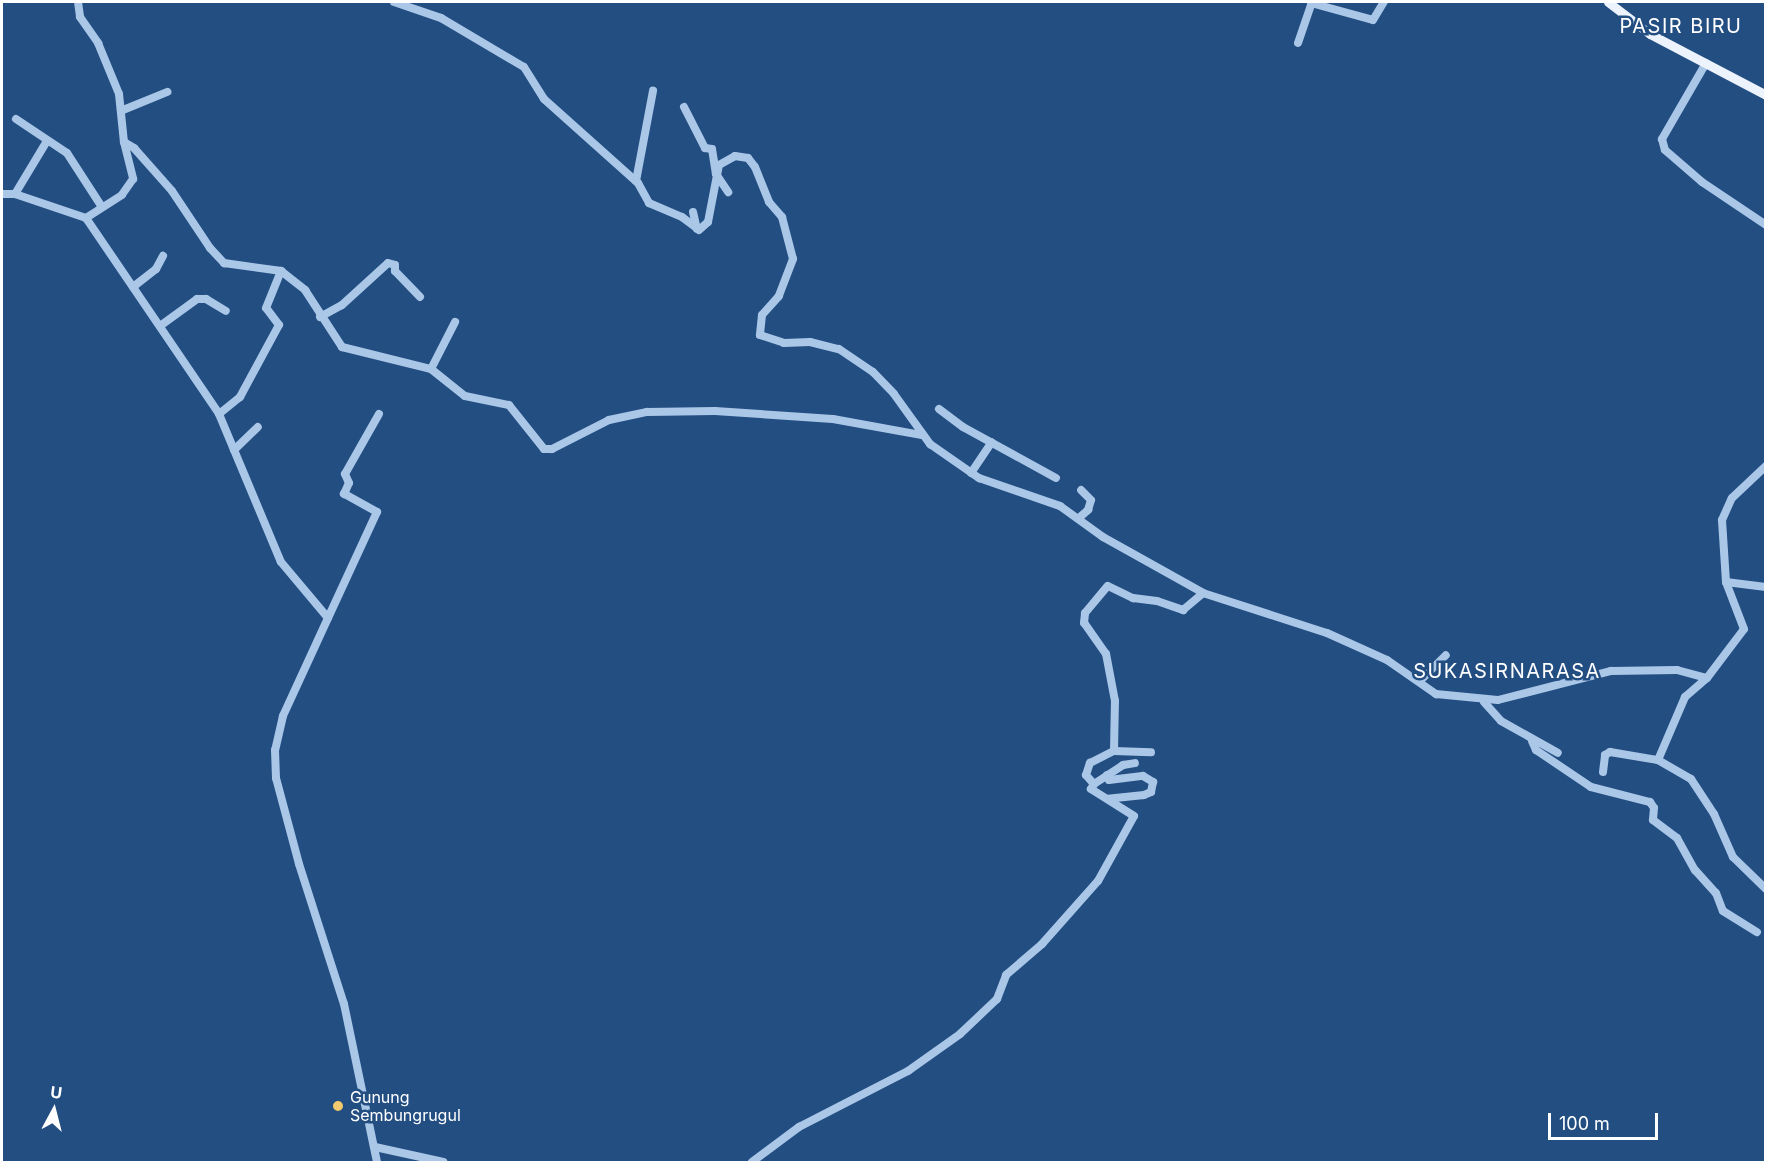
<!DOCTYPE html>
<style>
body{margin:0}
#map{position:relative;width:1767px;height:1164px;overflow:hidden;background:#234e82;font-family:Inter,sans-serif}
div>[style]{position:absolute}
.minor>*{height:8px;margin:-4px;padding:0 4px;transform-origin:4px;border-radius:4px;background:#aac7e8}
.major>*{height:9px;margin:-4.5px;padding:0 4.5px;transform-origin:4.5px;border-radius:4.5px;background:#ecf3fd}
.dots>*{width:16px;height:16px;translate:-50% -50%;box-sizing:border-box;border:3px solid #234e82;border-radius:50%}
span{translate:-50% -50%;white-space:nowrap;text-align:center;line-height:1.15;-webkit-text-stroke:5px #234e82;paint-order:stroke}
.poi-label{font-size:16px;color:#fff}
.left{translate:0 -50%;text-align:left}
.quarter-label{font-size:20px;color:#fff;letter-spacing:1.5px}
.frame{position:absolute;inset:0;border:3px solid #fff;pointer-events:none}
.north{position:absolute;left:24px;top:1080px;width:60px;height:60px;-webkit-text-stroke:4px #234e82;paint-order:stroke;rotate:7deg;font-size:16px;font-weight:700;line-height:24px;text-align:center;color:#fff}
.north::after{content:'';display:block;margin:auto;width:21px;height:27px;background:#fff;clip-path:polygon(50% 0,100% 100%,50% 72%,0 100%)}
.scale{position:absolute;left:1548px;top:1113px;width:110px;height:27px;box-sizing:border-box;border:3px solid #fff;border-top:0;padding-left:8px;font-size:18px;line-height:21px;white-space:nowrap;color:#fff;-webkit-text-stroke:4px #234e82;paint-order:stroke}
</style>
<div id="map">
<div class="minor">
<div style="left:78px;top:2px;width:15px;rotate:82deg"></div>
<div style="left:80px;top:17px;width:32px;rotate:55deg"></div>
<div style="left:98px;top:43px;width:55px;rotate:67.6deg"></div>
<div style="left:119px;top:94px;width:48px;rotate:84.1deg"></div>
<div style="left:124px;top:142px;width:38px;rotate:76deg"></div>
<div style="left:133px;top:179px;width:19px;rotate:125deg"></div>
<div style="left:122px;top:195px;width:43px;rotate:147.4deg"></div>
<div style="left:394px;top:2px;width:50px;rotate:18.8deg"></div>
<div style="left:441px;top:18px;width:96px;rotate:30.6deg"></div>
<div style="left:524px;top:67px;width:38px;rotate:58deg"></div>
<div style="left:544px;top:99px;width:126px;rotate:41.8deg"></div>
<div style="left:638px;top:183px;width:23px;rotate:61deg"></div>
<div style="left:649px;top:203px;width:36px;rotate:23deg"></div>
<div style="left:682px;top:217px;width:21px;rotate:37deg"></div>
<div style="left:699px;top:230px;width:12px;rotate:-42deg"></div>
<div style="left:708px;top:222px;width:58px;rotate:-79.1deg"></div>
<div style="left:719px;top:165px;width:18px;rotate:-29deg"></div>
<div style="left:735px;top:156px;width:13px;rotate:9deg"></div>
<div style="left:748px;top:158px;width:11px;rotate:52deg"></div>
<div style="left:755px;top:167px;width:38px;rotate:68deg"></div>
<div style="left:769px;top:202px;width:20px;rotate:49deg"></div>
<div style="left:782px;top:217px;width:43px;rotate:75.3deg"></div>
<div style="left:793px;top:259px;width:40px;rotate:111deg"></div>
<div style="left:779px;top:296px;width:25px;rotate:132deg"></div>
<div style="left:762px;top:315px;width:20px;rotate:96deg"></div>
<div style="left:760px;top:335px;width:25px;rotate:18deg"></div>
<div style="left:784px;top:343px;width:26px;rotate:-2deg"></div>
<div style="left:810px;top:342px;width:30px;rotate:14deg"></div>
<div style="left:839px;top:349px;width:41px;rotate:34.1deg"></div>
<div style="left:873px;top:372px;width:30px;rotate:46deg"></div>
<div style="left:894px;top:394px;width:62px;rotate:54.2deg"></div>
<div style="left:930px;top:444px;width:60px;rotate:34.8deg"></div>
<div style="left:979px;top:478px;width:86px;rotate:19.1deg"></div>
<div style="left:1060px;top:506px;width:53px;rotate:35.8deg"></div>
<div style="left:1103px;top:537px;width:115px;rotate:29.2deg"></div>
<div style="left:1203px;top:593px;width:130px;rotate:17.9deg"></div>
<div style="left:1327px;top:633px;width:66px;rotate:24.2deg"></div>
<div style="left:1387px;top:660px;width:60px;rotate:34.8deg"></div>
<div style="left:1436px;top:694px;width:62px;rotate:5.5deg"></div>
<div style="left:1498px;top:700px;width:117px;rotate:-14.4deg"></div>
<div style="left:1611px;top:671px;width:66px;rotate:-0.9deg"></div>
<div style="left:1677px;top:670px;width:31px;rotate:15deg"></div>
<div style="left:1311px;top:3px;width:64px;rotate:15.3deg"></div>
<div style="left:1373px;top:20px;width:21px;rotate:-59deg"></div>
<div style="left:1298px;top:43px;width:43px;rotate:-71.1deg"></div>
<div style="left:1706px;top:63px;width:88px;rotate:120.1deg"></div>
<div style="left:1662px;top:139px;width:11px;rotate:75deg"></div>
<div style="left:1665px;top:150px;width:49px;rotate:40.9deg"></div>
<div style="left:1702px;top:182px;width:77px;rotate:33.9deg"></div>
<div style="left:684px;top:107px;width:46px;rotate:62.9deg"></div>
<div style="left:705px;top:148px;width:7px;rotate:8deg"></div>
<div style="left:712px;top:149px;width:25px;rotate:81deg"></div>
<div style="left:716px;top:174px;width:22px;rotate:56deg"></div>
<div style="left:123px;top:110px;width:48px;rotate:-22.2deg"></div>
<div style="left:16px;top:119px;width:61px;rotate:33.7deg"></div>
<div style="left:67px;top:153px;width:64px;rotate:57.1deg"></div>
<div style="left:124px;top:142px;width:12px;rotate:31deg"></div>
<div style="left:134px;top:148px;width:57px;rotate:48.5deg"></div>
<div style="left:172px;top:191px;width:69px;rotate:56.3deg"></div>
<div style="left:210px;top:248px;width:21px;rotate:47deg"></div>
<div style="left:224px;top:263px;width:58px;rotate:8deg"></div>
<div style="left:281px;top:271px;width:31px;rotate:38deg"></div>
<div style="left:305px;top:290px;width:68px;rotate:57deg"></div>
<div style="left:342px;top:347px;width:92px;rotate:13.9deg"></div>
<div style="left:431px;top:369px;width:43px;rotate:38.5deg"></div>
<div style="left:465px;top:396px;width:45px;rotate:11.6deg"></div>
<div style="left:509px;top:405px;width:56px;rotate:51.5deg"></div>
<div style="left:544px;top:449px;width:8px"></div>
<div style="left:552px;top:449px;width:64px;rotate:-27deg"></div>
<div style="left:609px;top:420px;width:39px;rotate:-12deg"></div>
<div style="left:647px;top:412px;width:68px;rotate:-0.8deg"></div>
<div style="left:715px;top:411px;width:118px;rotate:3.9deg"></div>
<div style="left:833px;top:419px;width:89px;rotate:10.3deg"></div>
<div style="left:636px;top:181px;width:92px;rotate:-79.3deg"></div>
<div style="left:2px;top:194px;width:13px"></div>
<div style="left:15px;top:194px;width:75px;rotate:18.7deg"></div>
<div style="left:86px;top:218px;width:237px;rotate:55.8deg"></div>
<div style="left:219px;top:414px;width:160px;rotate:67.3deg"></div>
<div style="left:281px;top:562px;width:73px;rotate:50deg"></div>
<div style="left:328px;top:618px;width:108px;rotate:114.7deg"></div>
<div style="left:283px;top:716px;width:35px;rotate:103deg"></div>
<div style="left:275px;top:750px;width:28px;rotate:88deg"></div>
<div style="left:276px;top:778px;width:89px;rotate:75deg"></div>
<div style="left:299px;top:864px;width:147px;rotate:72.2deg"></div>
<div style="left:344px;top:1004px;width:161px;rotate:78.2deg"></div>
<div style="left:15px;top:194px;width:62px;rotate:-58.9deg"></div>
<div style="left:693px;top:212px;width:17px;rotate:77deg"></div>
<div style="left:133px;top:287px;width:29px;rotate:-38deg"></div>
<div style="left:156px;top:269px;width:15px;rotate:-62deg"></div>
<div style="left:320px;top:317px;width:25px;rotate:-29deg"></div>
<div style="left:342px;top:305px;width:62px;rotate:-42.4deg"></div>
<div style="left:388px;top:263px;width:7px;rotate:16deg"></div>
<div style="left:395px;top:265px;width:6px;rotate:90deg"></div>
<div style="left:395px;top:271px;width:36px;rotate:46deg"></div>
<div style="left:160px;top:326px;width:46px;rotate:-36.1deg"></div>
<div style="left:197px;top:299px;width:9px"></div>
<div style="left:206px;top:299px;width:23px;rotate:31deg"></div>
<div style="left:431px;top:369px;width:53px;rotate:-62.9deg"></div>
<div style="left:939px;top:409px;width:30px;rotate:37deg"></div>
<div style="left:963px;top:427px;width:106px;rotate:28.7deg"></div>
<div style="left:219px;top:414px;width:27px;rotate:-39deg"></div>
<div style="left:240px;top:397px;width:82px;rotate:-61.6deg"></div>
<div style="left:279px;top:325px;width:21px;rotate:-127deg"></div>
<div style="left:266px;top:308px;width:40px;rotate:-68deg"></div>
<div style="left:234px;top:450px;width:33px;rotate:-44deg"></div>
<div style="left:971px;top:473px;width:37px;rotate:-56deg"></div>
<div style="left:1080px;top:517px;width:11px;rotate:-41deg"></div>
<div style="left:1088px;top:510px;width:10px;rotate:-73deg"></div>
<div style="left:1091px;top:500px;width:14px;rotate:-135deg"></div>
<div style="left:1726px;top:582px;width:40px;rotate:7.1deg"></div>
<div style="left:328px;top:618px;width:117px;rotate:-65.2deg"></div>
<div style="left:377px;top:512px;width:38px;rotate:-151deg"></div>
<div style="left:344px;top:494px;width:12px;rotate:-66deg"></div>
<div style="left:349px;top:483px;width:10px;rotate:-114deg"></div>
<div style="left:345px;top:474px;width:69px;rotate:-60.5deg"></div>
<div style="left:1421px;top:680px;width:35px;rotate:-45deg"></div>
<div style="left:1484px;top:702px;width:25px;rotate:48deg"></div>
<div style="left:1501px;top:721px;width:65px;rotate:29.3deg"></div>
<div style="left:1532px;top:741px;width:10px;rotate:66deg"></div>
<div style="left:1536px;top:750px;width:66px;rotate:33.9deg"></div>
<div style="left:1591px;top:787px;width:61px;rotate:14.3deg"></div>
<div style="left:1650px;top:802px;width:7px;rotate:56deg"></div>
<div style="left:1654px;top:808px;width:12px;rotate:95deg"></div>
<div style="left:1653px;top:820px;width:30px;rotate:37deg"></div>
<div style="left:1677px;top:838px;width:37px;rotate:61deg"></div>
<div style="left:1695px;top:870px;width:31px;rotate:48deg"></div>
<div style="left:1716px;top:893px;width:19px;rotate:69deg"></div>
<div style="left:1723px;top:911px;width:40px;rotate:32deg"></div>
<div style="left:1114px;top:751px;width:37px;rotate:2deg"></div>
<div style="left:1658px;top:760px;width:69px;rotate:-66.8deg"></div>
<div style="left:1685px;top:697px;width:29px;rotate:-41deg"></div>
<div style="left:1707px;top:678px;width:61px;rotate:-52.9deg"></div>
<div style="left:1744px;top:629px;width:50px;rotate:-111deg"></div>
<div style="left:1726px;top:582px;width:62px;rotate:-93.7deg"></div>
<div style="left:1722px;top:520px;width:24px;rotate:-66deg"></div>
<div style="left:1732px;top:498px;width:47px;rotate:-43.3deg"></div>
<div style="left:1603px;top:772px;width:17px;rotate:-83deg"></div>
<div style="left:1605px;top:755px;width:6px;rotate:-31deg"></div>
<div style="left:1610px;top:752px;width:49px;rotate:9.5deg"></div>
<div style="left:1658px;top:760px;width:38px;rotate:30deg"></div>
<div style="left:1691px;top:779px;width:42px;rotate:56.7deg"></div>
<div style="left:1714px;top:814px;width:47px;rotate:66.2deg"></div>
<div style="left:1733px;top:857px;width:46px;rotate:44.1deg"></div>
<div style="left:1107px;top:775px;width:5px;rotate:68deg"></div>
<div style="left:1109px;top:780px;width:34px;rotate:-7deg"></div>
<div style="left:1143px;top:776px;width:12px;rotate:31deg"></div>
<div style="left:1153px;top:782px;width:10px;rotate:101deg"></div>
<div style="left:1151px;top:792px;width:8px;rotate:157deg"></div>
<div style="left:1144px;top:795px;width:36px;rotate:174deg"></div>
<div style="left:1094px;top:784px;width:35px;rotate:-33deg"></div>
<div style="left:1123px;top:765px;width:12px;rotate:-9deg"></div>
<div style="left:375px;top:1147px;width:70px;rotate:12.4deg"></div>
<div style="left:752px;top:1162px;width:59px;rotate:-36.7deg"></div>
<div style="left:799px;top:1127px;width:123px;rotate:-27.2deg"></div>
<div style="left:908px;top:1071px;width:64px;rotate:-35.4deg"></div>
<div style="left:960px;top:1034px;width:51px;rotate:-43.4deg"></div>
<div style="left:997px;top:999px;width:26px;rotate:-69deg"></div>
<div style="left:1006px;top:975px;width:48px;rotate:-40.7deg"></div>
<div style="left:1042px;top:944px;width:84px;rotate:-48.4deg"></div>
<div style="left:1098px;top:881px;width:74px;rotate:-61deg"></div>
<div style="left:1134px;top:816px;width:51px;rotate:-147.9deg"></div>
<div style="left:1091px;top:789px;width:6px;rotate:-59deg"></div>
<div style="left:1094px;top:784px;width:12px;rotate:-132deg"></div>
<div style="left:1086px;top:775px;width:13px;rotate:-72deg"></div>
<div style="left:1090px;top:763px;width:27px;rotate:-27deg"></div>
<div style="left:1114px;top:751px;width:50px;rotate:-88.9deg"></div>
<div style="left:1115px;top:701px;width:48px;rotate:-100.8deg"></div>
<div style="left:1106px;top:654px;width:38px;rotate:-125deg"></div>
<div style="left:1084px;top:623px;width:10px;rotate:-84deg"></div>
<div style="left:1085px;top:613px;width:35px;rotate:-50deg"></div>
<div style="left:1108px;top:586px;width:28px;rotate:26deg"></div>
<div style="left:1133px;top:598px;width:24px;rotate:7deg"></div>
<div style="left:1157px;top:601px;width:28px;rotate:19deg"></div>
<div style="left:1183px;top:610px;width:26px;rotate:-40deg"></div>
</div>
<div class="major">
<div style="left:1608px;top:2px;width:53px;rotate:37.3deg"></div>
<div style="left:1650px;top:34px;width:131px;rotate:27.7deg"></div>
</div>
<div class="dots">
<div style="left:338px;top:1106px;background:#f3ca6d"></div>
</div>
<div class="poi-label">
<span class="left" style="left:350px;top:1106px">Gunung<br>Sembungrugul</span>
</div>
<div class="quarter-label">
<span style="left:1681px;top:26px">PASIR BIRU</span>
<span style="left:1507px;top:671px">SUKASIRNARASA</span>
</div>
<div class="frame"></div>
<div class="north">U</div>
<div class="scale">100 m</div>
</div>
